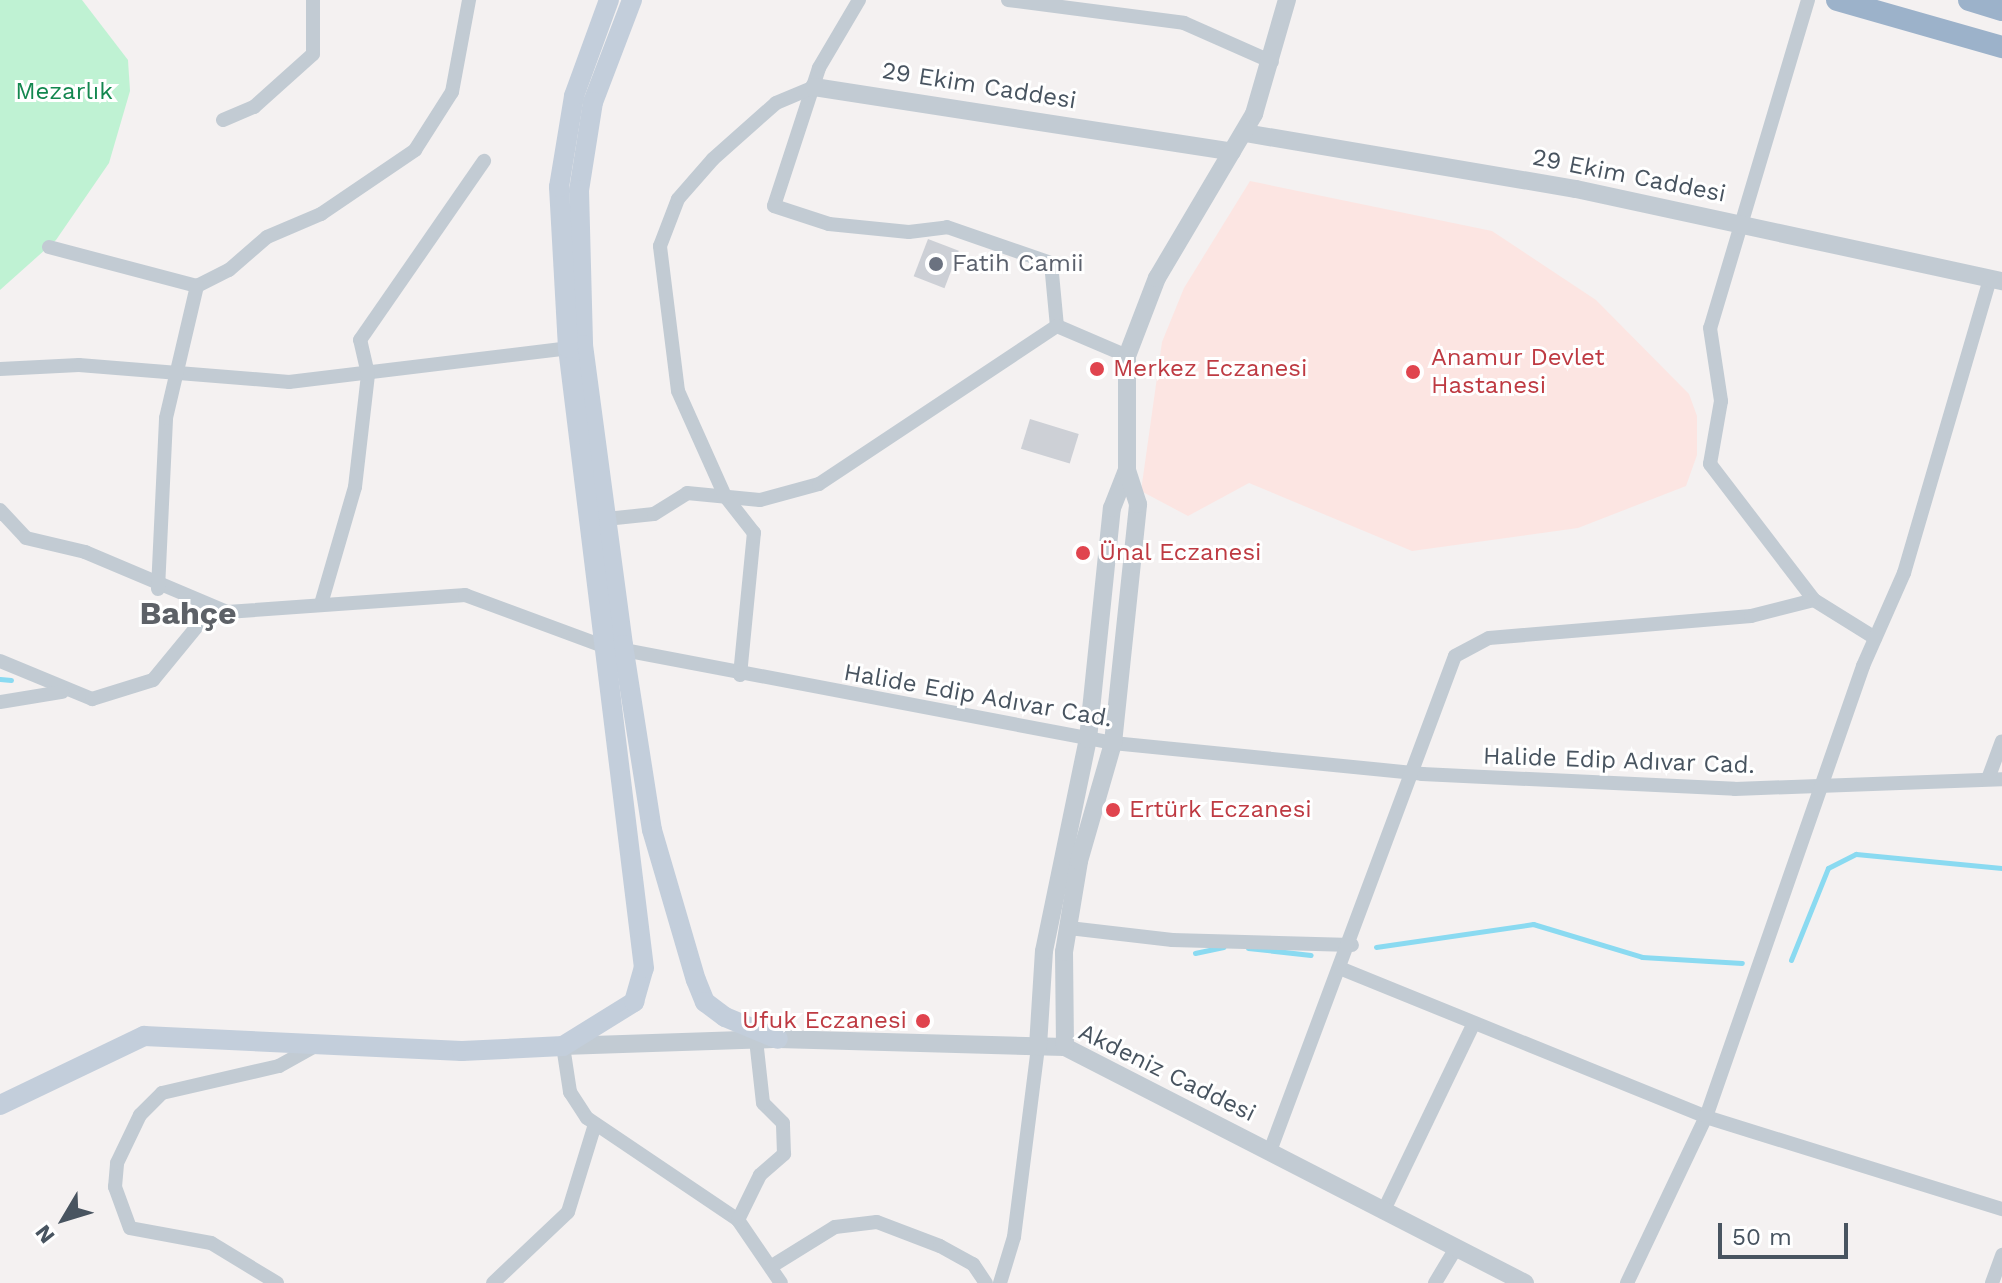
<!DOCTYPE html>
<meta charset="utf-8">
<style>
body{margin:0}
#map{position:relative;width:2002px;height:1283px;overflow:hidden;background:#f4f1f1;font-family:"Work Sans",sans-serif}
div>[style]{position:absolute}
.medical>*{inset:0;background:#fce5e2}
.green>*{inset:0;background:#bff2d3}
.stream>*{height:5px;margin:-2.5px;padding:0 2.5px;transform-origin:2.5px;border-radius:2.5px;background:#8adaf1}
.building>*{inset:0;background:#cdd0d6;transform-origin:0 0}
.minor>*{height:14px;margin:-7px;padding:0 7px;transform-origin:7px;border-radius:7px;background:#c2cbd3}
.tertiary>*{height:18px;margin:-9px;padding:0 9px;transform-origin:9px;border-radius:9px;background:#c2cbd3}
.secondary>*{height:20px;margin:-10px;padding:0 10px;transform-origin:10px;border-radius:10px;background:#c3cedb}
.trunk>*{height:22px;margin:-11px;padding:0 11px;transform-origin:11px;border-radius:11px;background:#9cb2ca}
.dots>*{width:22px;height:22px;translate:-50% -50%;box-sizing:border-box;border:4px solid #fff;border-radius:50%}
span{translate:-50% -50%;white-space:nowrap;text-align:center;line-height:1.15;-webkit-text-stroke:6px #fff;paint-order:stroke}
.street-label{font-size:24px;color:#485460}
.park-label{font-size:24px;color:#13874f}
.worship-label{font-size:24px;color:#5b616d}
.left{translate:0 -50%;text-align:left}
.health-label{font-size:24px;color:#be3a42}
.right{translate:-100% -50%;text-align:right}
.district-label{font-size:32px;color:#5d6167;font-weight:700}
.north{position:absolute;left:24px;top:1179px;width:80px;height:80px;-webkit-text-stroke:6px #fff;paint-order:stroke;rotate:232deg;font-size:22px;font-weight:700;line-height:32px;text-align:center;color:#485460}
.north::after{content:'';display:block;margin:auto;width:28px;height:36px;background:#485460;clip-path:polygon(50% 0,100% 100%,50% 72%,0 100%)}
.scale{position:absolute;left:1718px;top:1223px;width:130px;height:36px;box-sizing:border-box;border:4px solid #485460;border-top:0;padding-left:10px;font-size:24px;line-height:28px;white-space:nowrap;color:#485460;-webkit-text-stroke:6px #fff;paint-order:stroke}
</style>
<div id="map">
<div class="medical">
<div style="clip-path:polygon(1250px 181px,1492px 231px,1596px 300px,1689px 394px,1697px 416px,1697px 455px,1686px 486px,1578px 528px,1412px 551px,1249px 483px,1188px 516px,1141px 491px,1162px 342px,1184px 288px)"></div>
</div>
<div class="green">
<div style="clip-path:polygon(0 0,82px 0,128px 60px,130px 91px,109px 163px,56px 240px,0 290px)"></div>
</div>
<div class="stream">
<div style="left:0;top:679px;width:11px;rotate:5deg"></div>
<div style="left:1376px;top:947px;width:159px;rotate:-8.3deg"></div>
<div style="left:1533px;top:924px;width:114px;rotate:16.8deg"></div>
<div style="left:1642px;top:957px;width:100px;rotate:3.4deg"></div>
<div style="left:1248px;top:948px;width:63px;rotate:6.3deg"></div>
<div style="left:1195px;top:953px;width:29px;rotate:-12deg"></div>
<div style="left:1791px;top:960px;width:99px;rotate:-68.1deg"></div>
<div style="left:1828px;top:868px;width:31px;rotate:-27deg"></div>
<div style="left:1856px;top:854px;width:147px;rotate:5.5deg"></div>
</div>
<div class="building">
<div style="left:928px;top:239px;width:33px;height:40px;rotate:21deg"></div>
<div style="left:1030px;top:419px;width:51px;height:31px;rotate:17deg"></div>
</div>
<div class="minor">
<div style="left:859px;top:0;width:79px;rotate:120.5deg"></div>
<div style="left:819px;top:68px;width:145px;rotate:108.1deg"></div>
<div style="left:774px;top:206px;width:58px;rotate:18.1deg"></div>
<div style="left:829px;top:224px;width:80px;rotate:5.7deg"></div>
<div style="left:909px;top:232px;width:38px;rotate:-7deg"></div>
<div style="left:947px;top:227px;width:110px;rotate:19.1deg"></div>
<div style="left:1051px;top:263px;width:63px;rotate:84.6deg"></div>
<div style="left:1057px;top:326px;width:76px;rotate:23.2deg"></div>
<div style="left:1008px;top:0;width:177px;rotate:7.4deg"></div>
<div style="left:1184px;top:23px;width:96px;rotate:23.9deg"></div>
<div style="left:1808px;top:0;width:342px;rotate:106.6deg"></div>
<div style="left:1710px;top:328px;width:74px;rotate:81.4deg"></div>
<div style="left:1721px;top:401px;width:64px;rotate:99.9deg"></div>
<div style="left:1710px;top:464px;width:171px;rotate:52.6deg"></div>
<div style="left:223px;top:120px;width:34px;rotate:-23deg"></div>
<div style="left:254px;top:107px;width:79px;rotate:-41.9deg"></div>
<div style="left:313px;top:54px;width:54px;rotate:-90deg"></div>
<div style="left:49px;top:247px;width:153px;rotate:14.8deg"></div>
<div style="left:197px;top:286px;width:36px;rotate:-27deg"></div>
<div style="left:229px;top:270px;width:50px;rotate:-41deg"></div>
<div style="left:267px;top:237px;width:59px;rotate:-23.1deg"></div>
<div style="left:321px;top:214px;width:114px;rotate:-34.2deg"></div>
<div style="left:415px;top:150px;width:69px;rotate:-57.5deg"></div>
<div style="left:452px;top:92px;width:94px;rotate:-79.5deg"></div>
<div style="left:0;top:369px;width:79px;rotate:-2.9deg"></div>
<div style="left:79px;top:365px;width:211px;rotate:4.6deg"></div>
<div style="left:289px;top:382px;width:281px;rotate:-6.9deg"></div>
<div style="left:0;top:510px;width:38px;rotate:47deg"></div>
<div style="left:26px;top:538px;width:61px;rotate:13.3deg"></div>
<div style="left:85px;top:552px;width:154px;rotate:22.9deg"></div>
<div style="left:606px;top:519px;width:48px;rotate:-5.9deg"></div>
<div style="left:654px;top:514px;width:39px;rotate:-32deg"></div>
<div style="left:687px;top:493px;width:73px;rotate:5.5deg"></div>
<div style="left:760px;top:500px;width:61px;rotate:-15.2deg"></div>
<div style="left:819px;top:484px;width:286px;rotate:-33.6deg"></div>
<div style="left:158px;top:589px;width:171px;rotate:-87.3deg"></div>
<div style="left:166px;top:418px;width:136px;rotate:-76.8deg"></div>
<div style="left:321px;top:604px;width:122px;rotate:-73.8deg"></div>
<div style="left:355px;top:487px;width:114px;rotate:-83.4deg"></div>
<div style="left:368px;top:374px;width:35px;rotate:-103deg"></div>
<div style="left:360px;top:340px;width:218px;rotate:-55.3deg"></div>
<div style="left:0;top:661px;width:100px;rotate:22.4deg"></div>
<div style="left:92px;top:699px;width:64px;rotate:-17.3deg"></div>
<div style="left:153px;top:680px;width:72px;rotate:-50.6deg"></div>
<div style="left:199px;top:624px;width:30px;rotate:-23deg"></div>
<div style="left:227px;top:612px;width:239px;rotate:-4.1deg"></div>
<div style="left:465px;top:595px;width:147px;rotate:20.3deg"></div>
<div style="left:603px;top:646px;width:519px;rotate:10.77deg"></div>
<div style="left:1113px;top:743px;width:311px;rotate:5.7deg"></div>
<div style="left:1422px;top:774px;width:313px;rotate:2.7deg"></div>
<div style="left:1735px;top:789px;width:267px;rotate:-2.1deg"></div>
<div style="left:740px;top:675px;width:143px;rotate:-84.4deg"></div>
<div style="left:754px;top:533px;width:47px;rotate:-128.1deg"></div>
<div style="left:725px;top:496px;width:115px;rotate:-114.1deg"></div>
<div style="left:678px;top:391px;width:146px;rotate:-97.1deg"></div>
<div style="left:660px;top:246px;width:50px;rotate:-69deg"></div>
<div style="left:678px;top:199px;width:53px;rotate:-48.8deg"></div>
<div style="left:713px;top:159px;width:84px;rotate:-41.6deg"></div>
<div style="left:776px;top:103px;width:41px;rotate:-22.8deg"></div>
<div style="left:0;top:702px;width:63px;rotate:-9.2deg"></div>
<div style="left:1988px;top:779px;width:40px;rotate:-69.8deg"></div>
<div style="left:1069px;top:928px;width:104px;rotate:6.6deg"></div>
<div style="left:1172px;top:940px;width:180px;rotate:1.6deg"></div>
<div style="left:1342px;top:969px;width:393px;rotate:22.1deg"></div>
<div style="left:1706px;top:1117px;width:310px;rotate:17.3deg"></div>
<div style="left:563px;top:1046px;width:47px;rotate:81.3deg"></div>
<div style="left:570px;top:1092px;width:31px;rotate:57deg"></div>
<div style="left:587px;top:1118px;width:182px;rotate:34deg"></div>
<div style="left:738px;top:1220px;width:76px;rotate:55.7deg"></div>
<div style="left:1270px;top:1151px;width:528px;rotate:-69.51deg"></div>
<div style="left:1455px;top:656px;width:38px;rotate:-28deg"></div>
<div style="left:1489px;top:638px;width:263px;rotate:-4.8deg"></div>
<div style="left:1751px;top:616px;width:65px;rotate:-14.3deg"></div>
<div style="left:1814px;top:600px;width:72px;rotate:31.9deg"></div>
<div style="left:1383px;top:1212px;width:208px;rotate:-64.3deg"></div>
<div style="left:738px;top:1220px;width:50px;rotate:-63.9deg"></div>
<div style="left:760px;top:1175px;width:32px;rotate:-41deg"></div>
<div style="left:784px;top:1154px;width:31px;rotate:-92deg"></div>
<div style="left:783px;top:1123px;width:28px;rotate:-135deg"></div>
<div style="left:763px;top:1103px;width:63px;rotate:-96.3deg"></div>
<div style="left:772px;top:1266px;width:74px;rotate:-31.8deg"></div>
<div style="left:835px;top:1227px;width:42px;rotate:-6.8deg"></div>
<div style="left:877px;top:1222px;width:67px;rotate:20.9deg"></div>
<div style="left:940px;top:1246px;width:38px;rotate:29deg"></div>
<div style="left:973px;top:1264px;width:23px;rotate:56deg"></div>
<div style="left:277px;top:1283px;width:77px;rotate:-148.8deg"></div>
<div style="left:211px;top:1243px;width:82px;rotate:-169.5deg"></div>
<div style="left:130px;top:1228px;width:44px;rotate:-110.1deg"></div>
<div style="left:115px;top:1187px;width:24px;rotate:-85deg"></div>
<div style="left:117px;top:1163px;width:53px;rotate:-64.4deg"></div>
<div style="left:140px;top:1115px;width:31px;rotate:-45deg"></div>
<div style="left:162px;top:1093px;width:120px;rotate:-13deg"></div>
<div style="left:279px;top:1066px;width:43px;rotate:-28.9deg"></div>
<div style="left:493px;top:1283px;width:103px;rotate:-43.4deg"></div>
<div style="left:568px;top:1212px;width:92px;rotate:-72.9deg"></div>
<div style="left:1000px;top:1283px;width:48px;rotate:-73.1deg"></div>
<div style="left:1014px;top:1237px;width:193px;rotate:-82.8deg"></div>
<div style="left:1435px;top:1283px;width:41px;rotate:-59deg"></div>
<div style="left:1627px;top:1283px;width:184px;rotate:-64.6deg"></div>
<div style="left:1706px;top:1117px;width:478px;rotate:-70.8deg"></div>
<div style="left:1863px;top:666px;width:102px;rotate:-66.2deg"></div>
<div style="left:1904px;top:573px;width:307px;rotate:-73.7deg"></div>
<div style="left:1992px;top:1283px;width:30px;rotate:-70deg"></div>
</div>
<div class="tertiary">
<div style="left:814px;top:87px;width:423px;rotate:8.8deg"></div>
<div style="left:1245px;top:133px;width:336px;rotate:9.6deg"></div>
<div style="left:1576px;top:189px;width:436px;rotate:12.2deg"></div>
<div style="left:563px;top:1046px;width:215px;rotate:-1.9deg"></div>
<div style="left:778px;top:1039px;width:287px;rotate:1.6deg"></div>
<div style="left:1065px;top:1047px;width:517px;rotate:27.16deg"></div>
<div style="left:1038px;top:1046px;width:95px;rotate:-86.4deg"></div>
<div style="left:1044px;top:951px;width:217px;rotate:-78.3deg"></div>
<div style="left:1088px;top:739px;width:232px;rotate:-84.1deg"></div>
<div style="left:1112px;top:508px;width:41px;rotate:-68.5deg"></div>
<div style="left:1065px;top:1047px;width:95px;rotate:-90.6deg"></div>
<div style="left:1064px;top:952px;width:92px;rotate:-80.6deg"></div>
<div style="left:1079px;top:861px;width:123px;rotate:-73.9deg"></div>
<div style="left:1113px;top:743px;width:240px;rotate:-84deg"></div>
<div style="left:1138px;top:504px;width:36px;rotate:-108deg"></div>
<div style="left:1127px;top:470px;width:114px;rotate:-90deg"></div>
<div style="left:1127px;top:356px;width:84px;rotate:-69deg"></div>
<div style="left:1157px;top:278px;width:191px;rotate:-59.4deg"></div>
<div style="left:1254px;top:114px;width:119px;rotate:-73.9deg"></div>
</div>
<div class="secondary">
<div style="left:632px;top:0;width:109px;rotate:110.9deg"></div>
<div style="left:593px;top:102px;width:89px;rotate:99deg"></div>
<div style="left:579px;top:190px;width:155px;rotate:88.5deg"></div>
<div style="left:583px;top:345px;width:303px;rotate:82.4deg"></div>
<div style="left:623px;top:645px;width:187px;rotate:81.1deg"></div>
<div style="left:652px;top:830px;width:156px;rotate:73.7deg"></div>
<div style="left:696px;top:980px;width:24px;rotate:68deg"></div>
<div style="left:705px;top:1002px;width:25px;rotate:37deg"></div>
<div style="left:725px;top:1017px;width:57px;rotate:22.5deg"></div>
<div style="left:0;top:1105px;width:160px;rotate:-25.6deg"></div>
<div style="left:144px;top:1036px;width:318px;rotate:2.7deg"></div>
<div style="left:462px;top:1051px;width:101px;rotate:-2.8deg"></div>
<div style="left:563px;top:1046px;width:84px;rotate:-31.8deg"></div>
<div style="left:634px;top:1002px;width:35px;rotate:-74deg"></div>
<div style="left:644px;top:968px;width:625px;rotate:-96.99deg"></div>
<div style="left:568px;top:348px;width:161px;rotate:-93.2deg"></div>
<div style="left:559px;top:187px;width:92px;rotate:-80.6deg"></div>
<div style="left:574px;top:96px;width:102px;rotate:-70deg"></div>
</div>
<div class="trunk">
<div style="left:1837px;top:0;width:172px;rotate:15.9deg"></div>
<div style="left:1969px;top:0;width:34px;rotate:17deg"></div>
</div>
<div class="dots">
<div style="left:936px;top:264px;background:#6b7280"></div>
<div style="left:1097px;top:369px;background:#e0444e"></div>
<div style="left:1413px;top:372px;background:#e0444e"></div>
<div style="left:1083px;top:553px;background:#e0444e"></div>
<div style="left:1113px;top:810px;background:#e0444e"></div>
<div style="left:923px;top:1021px;background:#e0444e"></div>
</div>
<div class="street-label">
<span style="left:979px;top:86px;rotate:9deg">29 Ekim Caddesi</span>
<span style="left:1629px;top:176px;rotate:11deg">29 Ekim Caddesi</span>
<span style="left:978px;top:696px;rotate:10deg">Halide Edip Adıvar Cad.</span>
<span style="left:1619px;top:761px;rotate:2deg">Halide Edip Adıvar Cad.</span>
<span style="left:1167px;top:1073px;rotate:26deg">Akdeniz Caddesi</span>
</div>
<div class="park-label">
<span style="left:64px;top:92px">Mezarlık</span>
</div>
<div class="worship-label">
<span class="left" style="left:952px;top:264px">Fatih Camii</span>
</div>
<div class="health-label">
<span class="left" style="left:1431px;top:372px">Anamur Devlet<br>Hastanesi</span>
<span class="left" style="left:1113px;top:369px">Merkez Eczanesi</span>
<span class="left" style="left:1099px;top:553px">Ünal Eczanesi</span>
<span class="left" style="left:1129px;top:810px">Ertürk Eczanesi</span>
<span class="right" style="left:907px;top:1021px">Ufuk Eczanesi</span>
</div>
<div class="district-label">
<span style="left:188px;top:613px">Bahçe</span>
</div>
<div class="north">N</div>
<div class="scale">50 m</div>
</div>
